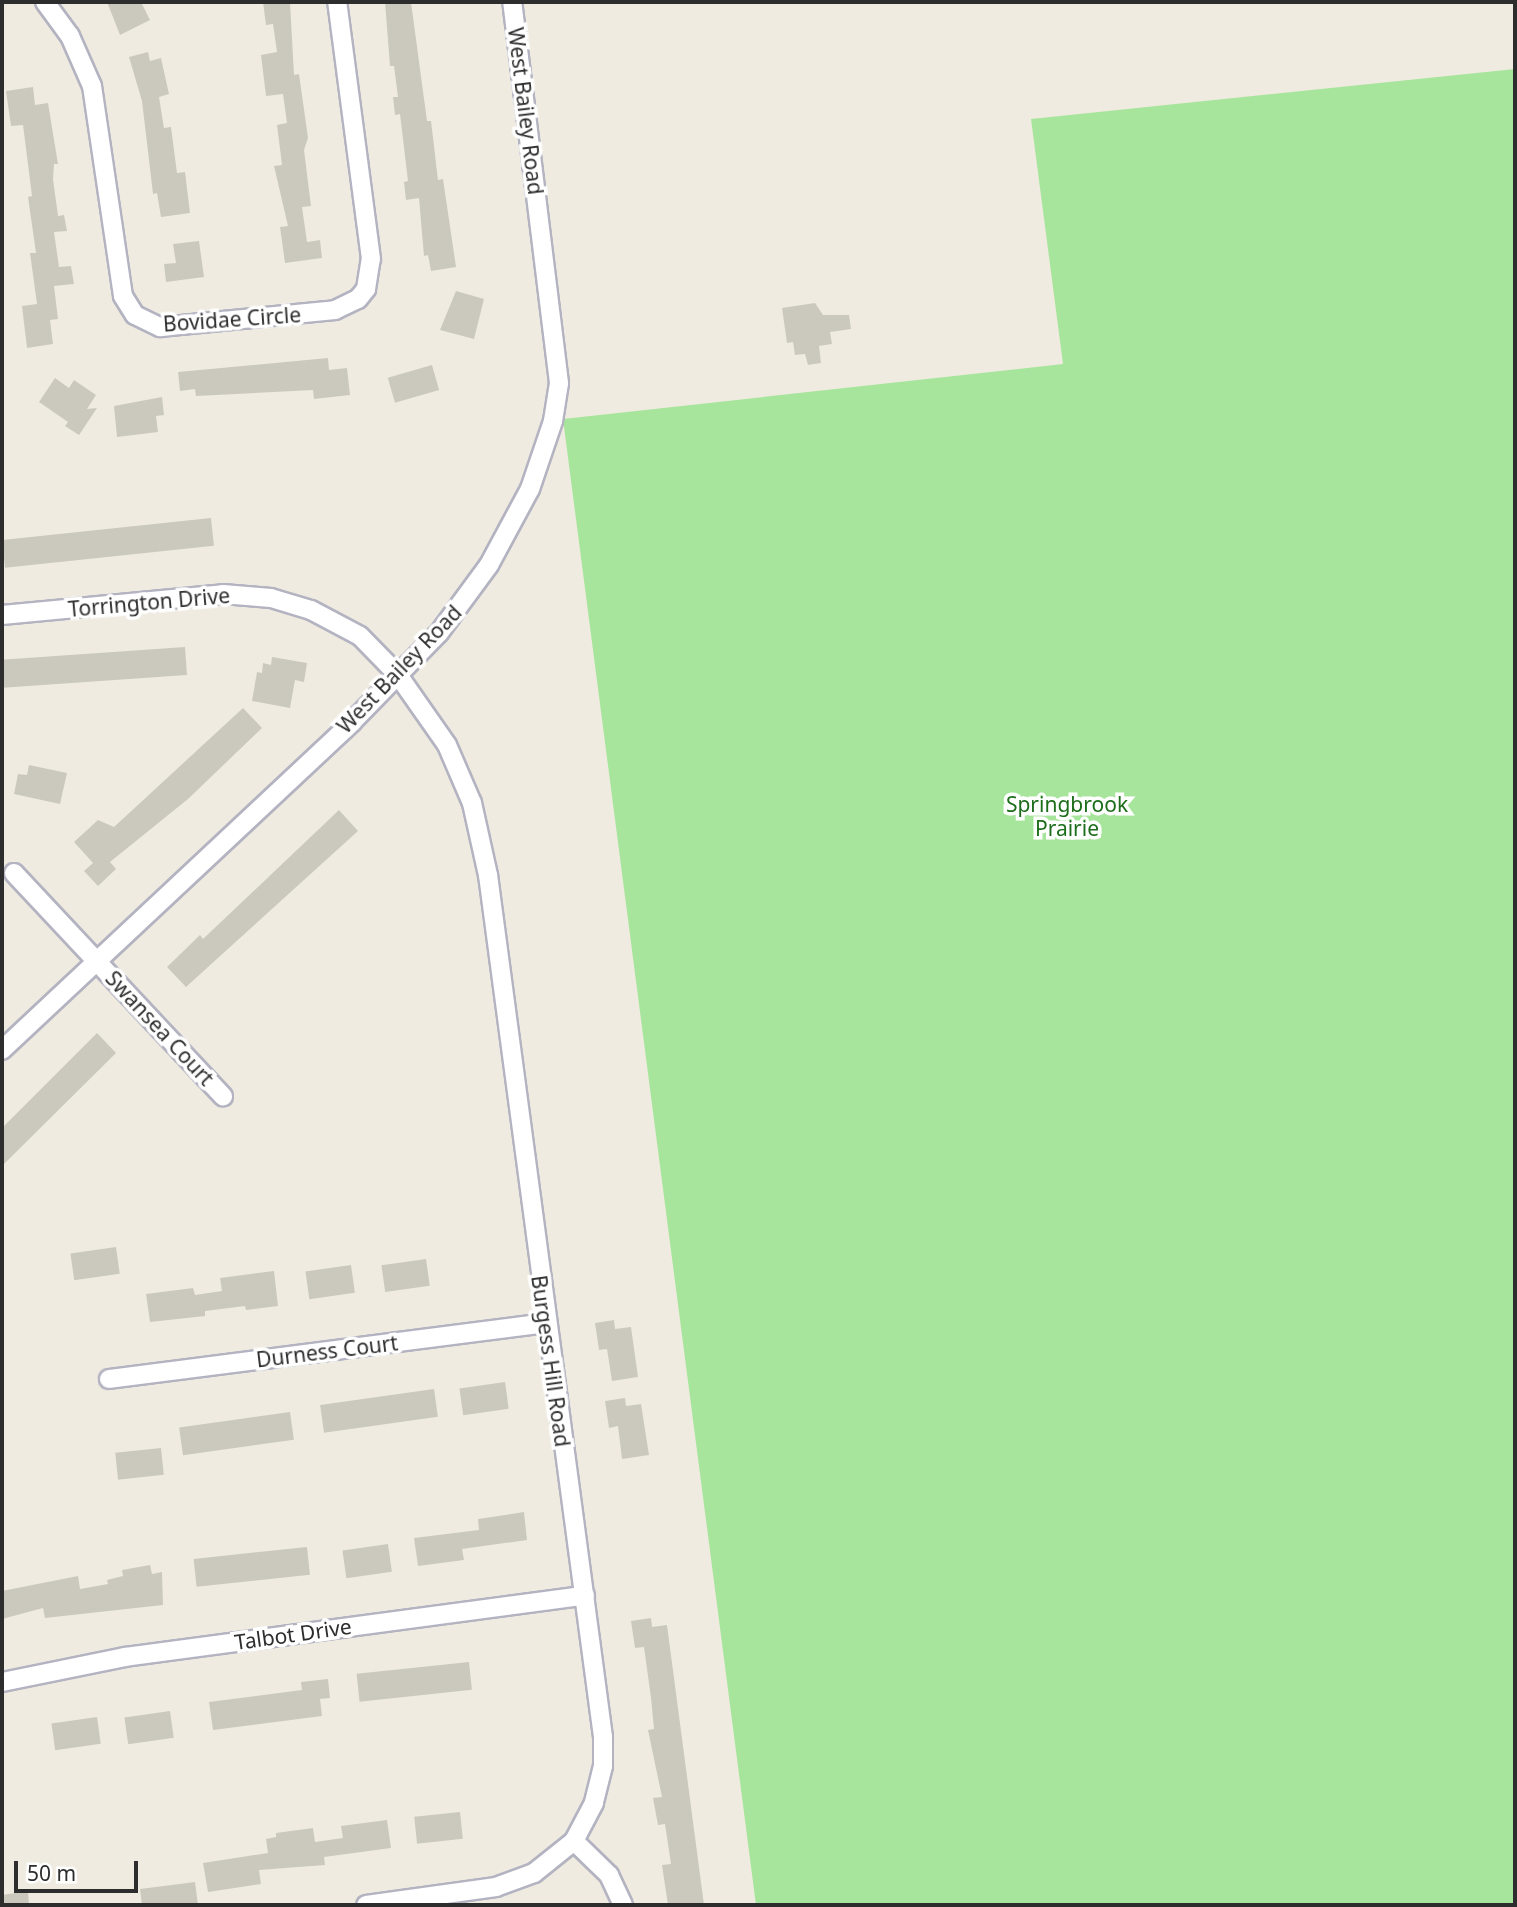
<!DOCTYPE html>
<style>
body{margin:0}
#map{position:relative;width:1517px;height:1907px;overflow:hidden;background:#efebe0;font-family:"Noto Sans",sans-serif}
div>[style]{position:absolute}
.green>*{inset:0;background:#a8e59c}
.building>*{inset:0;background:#cbc9be;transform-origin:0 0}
.roads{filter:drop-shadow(2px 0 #b3b3c1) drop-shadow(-2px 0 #b3b3c1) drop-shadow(0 2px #b3b3c1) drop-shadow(0 -2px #b3b3c1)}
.minor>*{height:18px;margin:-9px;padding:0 9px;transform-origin:9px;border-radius:9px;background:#fff}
span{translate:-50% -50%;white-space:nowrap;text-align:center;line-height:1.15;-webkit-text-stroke:7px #fff;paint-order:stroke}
.street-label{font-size:21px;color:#2d2d2d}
.park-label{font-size:21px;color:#1c6e1a}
.frame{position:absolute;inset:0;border:4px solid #2d2d2d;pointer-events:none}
.scale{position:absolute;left:14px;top:1861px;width:124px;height:32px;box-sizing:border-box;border:4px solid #2d2d2d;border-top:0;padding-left:9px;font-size:21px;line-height:24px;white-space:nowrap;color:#2d2d2d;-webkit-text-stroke:5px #fff;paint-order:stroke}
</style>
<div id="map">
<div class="green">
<div style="clip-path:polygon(1515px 69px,1515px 1905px,756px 1905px,563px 419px,1063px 364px,1031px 119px)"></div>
</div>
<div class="building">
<div style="clip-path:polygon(107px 2px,141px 2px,150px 20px,120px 35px)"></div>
<div style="clip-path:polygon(263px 2px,290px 2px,294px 75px,299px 74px,308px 138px,304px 150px,311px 206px,302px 207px,307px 242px,320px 240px,322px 258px,285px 263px,280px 227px,288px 226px,274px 166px,282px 165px,277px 125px,287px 123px,283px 94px,266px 96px,261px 55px,277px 52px,273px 24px,266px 25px)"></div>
<div style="clip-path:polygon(385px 2px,411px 2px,427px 121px,431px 121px,438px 180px,443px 179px,456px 267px,431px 271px,428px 255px,424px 256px,419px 198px,406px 200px,404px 182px,408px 181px,400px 114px,395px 115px,393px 97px,398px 97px,394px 66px,390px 66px)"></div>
<div style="clip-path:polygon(148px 52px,150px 61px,161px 58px,169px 94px,159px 97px,164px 128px,171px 127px,177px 173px,185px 172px,190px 213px,161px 217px,157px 193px,153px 194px,142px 101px,129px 57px)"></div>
<div style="clip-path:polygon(33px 87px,35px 105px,48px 103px,58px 164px,54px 164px,53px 179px,58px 216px,64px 215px,67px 231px,54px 232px,59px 267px,71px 266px,74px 284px,54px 286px,58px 319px,50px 320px,53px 344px,27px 348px,22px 306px,37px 304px,30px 253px,36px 253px,28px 197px,32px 196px,23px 125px,11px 126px,6px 91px)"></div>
<div style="clip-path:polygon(199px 241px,204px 277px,166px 282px,164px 264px,176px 263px,173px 244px)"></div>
<div style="clip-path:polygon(456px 291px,484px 299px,474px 339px,440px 330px)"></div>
<div style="clip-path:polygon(815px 303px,823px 315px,849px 315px,851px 329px,830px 332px,832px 344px,819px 346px,821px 363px,808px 365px,805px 354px,795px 355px,793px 342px,787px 343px,782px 308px)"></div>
<div style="clip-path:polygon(328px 358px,329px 370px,347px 368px,350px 395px,314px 399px,313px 390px,196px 396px,195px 389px,180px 391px,178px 372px)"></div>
<div style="left:432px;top:365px;width:26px;height:46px;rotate:74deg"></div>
<div style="clip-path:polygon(55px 378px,69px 388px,74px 380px,96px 395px,87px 409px,97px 408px,79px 435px,65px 426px,68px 422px,39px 402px)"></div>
<div style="clip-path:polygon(162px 397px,164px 415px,156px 416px,158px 432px,117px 437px,114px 406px)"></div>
<div style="left:211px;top:518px;width:28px;height:210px;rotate:84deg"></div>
<div style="left:185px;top:647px;width:28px;height:184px;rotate:86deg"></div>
<div style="clip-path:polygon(272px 657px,307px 663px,304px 682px,295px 680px,290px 708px,252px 701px,257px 672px,262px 673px,263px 663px,271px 665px)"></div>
<div style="clip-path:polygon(243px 708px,262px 728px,188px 799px,110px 862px,116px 869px,98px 886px,84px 871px,93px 863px,74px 842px,98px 820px,114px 827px)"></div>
<div style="clip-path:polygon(29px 765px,67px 773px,60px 804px,14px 794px,18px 774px,27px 775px)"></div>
<div style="clip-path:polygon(339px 810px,358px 831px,186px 987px,167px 967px,200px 935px,203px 939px)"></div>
<div style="clip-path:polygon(97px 1033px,116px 1053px,2px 1166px,2px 1128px)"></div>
<div style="left:116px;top:1247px;width:27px;height:46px;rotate:82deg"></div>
<div style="left:426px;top:1259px;width:27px;height:45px;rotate:82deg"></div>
<div style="left:351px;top:1265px;width:28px;height:46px;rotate:82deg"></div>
<div style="clip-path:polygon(274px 1271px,278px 1306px,246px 1310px,245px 1306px,205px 1311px,205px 1316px,150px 1322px,146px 1294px,193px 1288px,195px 1295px,222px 1291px,220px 1278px)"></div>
<div style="clip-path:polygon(614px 1320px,615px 1329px,631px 1327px,638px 1377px,612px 1381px,607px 1349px,599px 1350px,595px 1323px)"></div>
<div style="left:505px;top:1382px;width:27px;height:46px;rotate:82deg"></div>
<div style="left:434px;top:1389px;width:28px;height:115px;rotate:82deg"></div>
<div style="clip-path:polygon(625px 1398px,626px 1406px,641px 1404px,649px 1455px,622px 1459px,618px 1426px,609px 1428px,605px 1401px)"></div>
<div style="left:290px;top:1412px;width:28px;height:112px;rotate:82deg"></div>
<div style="left:161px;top:1448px;width:27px;height:46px;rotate:84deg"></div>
<div style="clip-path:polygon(524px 1512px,527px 1540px,462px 1549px,464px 1560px,418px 1566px,414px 1538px,479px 1530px,478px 1519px)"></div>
<div style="left:388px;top:1544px;width:28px;height:46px;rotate:82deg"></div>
<div style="left:307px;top:1547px;width:28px;height:114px;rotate:84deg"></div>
<div style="clip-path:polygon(150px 1565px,152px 1574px,162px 1572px,163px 1605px,45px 1618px,43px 1608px,2px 1619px,2px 1591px,78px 1576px,80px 1589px,108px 1584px,107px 1580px,123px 1576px,122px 1570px)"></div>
<div style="clip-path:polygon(651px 1618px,652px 1627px,667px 1625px,704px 1905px,668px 1905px,662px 1865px,671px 1864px,665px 1824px,658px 1825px,653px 1798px,662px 1797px,648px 1730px,654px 1729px,651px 1698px,644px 1647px,635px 1648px,631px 1621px)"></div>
<div style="left:469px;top:1662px;width:28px;height:113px;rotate:84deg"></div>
<div style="clip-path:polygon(328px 1679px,330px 1698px,320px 1699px,322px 1716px,213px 1730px,209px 1702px,302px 1690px,301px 1682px)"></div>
<div style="left:170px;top:1711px;width:27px;height:46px;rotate:82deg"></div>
<div style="left:97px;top:1717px;width:27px;height:46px;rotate:82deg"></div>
<div style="left:460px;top:1812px;width:27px;height:46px;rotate:84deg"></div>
<div style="clip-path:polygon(387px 1820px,391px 1848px,324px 1857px,325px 1865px,259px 1870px,261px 1884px,208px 1892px,203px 1863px,268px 1853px,266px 1839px,276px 1837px,276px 1833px,313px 1828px,315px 1842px,343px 1838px,341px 1826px)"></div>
<div style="clip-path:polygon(195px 1882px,198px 1905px,142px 1905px,140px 1889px)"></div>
<div style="clip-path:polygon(28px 1891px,29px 1905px,2px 1905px,2px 1895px)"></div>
</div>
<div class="roads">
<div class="minor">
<div style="left:45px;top:2px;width:42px;rotate:53.7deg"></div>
<div style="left:70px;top:36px;width:55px;rotate:66.3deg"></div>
<div style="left:92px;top:86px;width:212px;rotate:81.6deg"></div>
<div style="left:123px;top:296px;width:22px;rotate:58deg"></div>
<div style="left:135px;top:315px;width:28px;rotate:26deg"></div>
<div style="left:160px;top:327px;width:176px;rotate:-5.5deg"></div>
<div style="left:335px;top:310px;width:25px;rotate:-26deg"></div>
<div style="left:358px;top:299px;width:13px;rotate:-51deg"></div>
<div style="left:366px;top:289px;width:30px;rotate:-81deg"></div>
<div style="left:371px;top:259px;width:259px;rotate:-97.5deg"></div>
<div style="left:2px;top:615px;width:222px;rotate:-5.4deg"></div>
<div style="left:223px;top:594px;width:48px;rotate:4.8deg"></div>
<div style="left:271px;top:598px;width:42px;rotate:16.7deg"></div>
<div style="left:311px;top:610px;width:55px;rotate:28deg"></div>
<div style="left:360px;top:636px;width:54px;rotate:45.7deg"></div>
<div style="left:398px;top:675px;width:85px;rotate:55deg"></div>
<div style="left:447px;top:745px;width:63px;rotate:66.7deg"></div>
<div style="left:472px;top:803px;width:74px;rotate:77.5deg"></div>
<div style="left:488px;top:875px;width:870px;rotate:82.4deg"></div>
<div style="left:603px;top:1737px;width:29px;rotate:90deg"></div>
<div style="left:603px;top:1766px;width:38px;rotate:104deg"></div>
<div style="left:594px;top:1803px;width:43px;rotate:117.8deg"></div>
<div style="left:574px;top:1841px;width:51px;rotate:141.3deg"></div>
<div style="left:534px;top:1873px;width:40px;rotate:159.8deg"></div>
<div style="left:496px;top:1887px;width:131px;rotate:172.1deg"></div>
<div style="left:14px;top:873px;width:306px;rotate:46.9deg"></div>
<div style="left:2px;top:1050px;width:480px;rotate:-43.1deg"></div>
<div style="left:352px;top:722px;width:124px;rotate:-45.7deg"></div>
<div style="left:439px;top:633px;width:84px;rotate:-53.7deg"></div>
<div style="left:489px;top:565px;width:86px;rotate:-61.7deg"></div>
<div style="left:530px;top:489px;width:72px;rotate:-71.3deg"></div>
<div style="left:553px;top:421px;width:38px;rotate:-81deg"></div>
<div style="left:559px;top:383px;width:384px;rotate:-97deg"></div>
<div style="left:109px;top:1379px;width:440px;rotate:-7.3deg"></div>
<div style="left:2px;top:1682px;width:126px;rotate:-11.5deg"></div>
<div style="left:125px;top:1657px;width:464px;rotate:-7.6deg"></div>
<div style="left:574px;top:1841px;width:49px;rotate:44.2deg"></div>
<div style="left:609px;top:1875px;width:33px;rotate:65deg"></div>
</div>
</div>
<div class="street-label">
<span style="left:526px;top:111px;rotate:83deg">West Bailey Road</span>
<span style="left:232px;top:319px;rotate:-4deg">Bovidae Circle</span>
<span style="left:149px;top:602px;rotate:-5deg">Torrington Drive</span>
<span style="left:399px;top:669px;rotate:-46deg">West Bailey Road</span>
<span style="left:160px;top:1028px;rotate:47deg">Swansea Court</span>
<span style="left:327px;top:1351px;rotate:-7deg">Durness Court</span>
<span style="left:551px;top:1361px;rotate:82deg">Burgess Hill Road</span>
<span style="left:293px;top:1634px;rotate:-8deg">Talbot Drive</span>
</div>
<div class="park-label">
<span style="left:1067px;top:816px">Springbrook<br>Prairie</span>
</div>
<div class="frame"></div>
<div class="scale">50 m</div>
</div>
